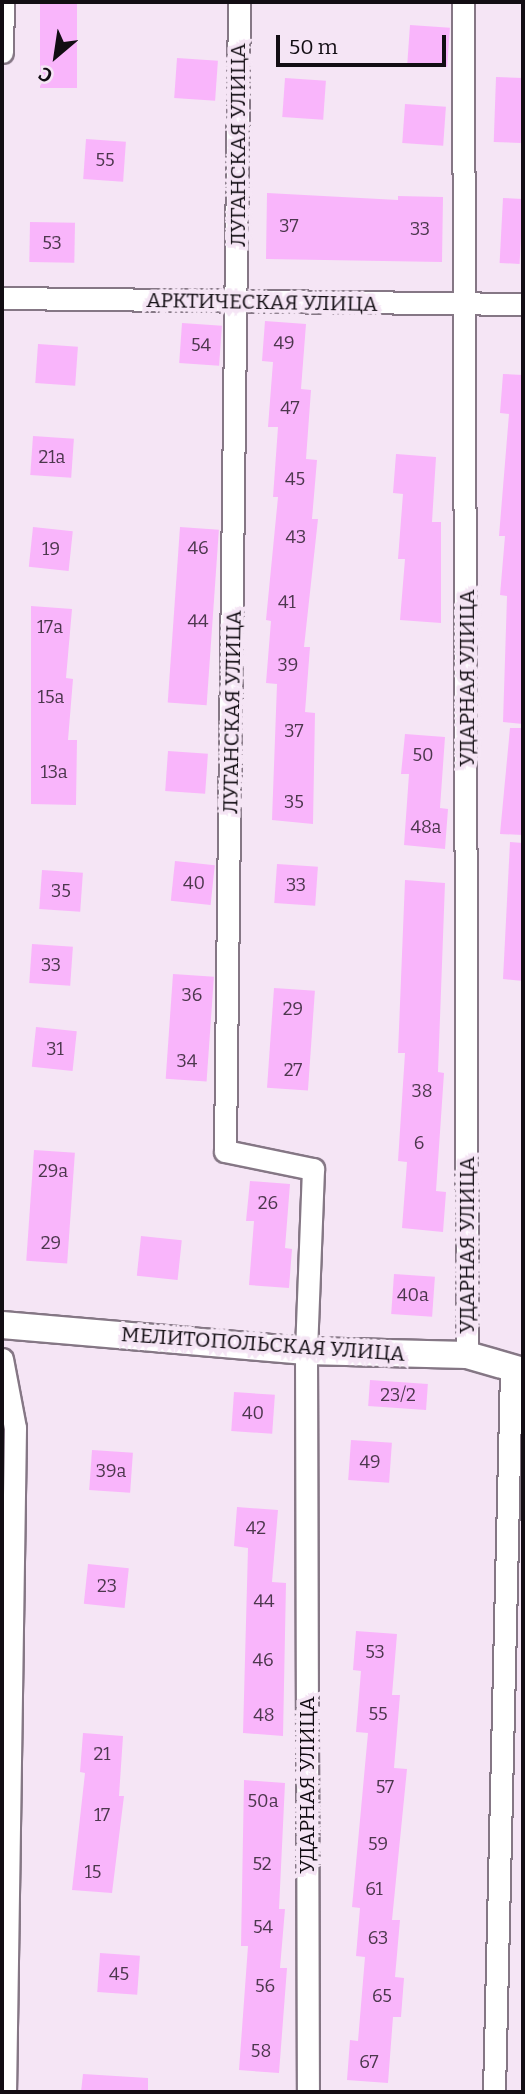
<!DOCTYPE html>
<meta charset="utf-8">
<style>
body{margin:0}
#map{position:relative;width:525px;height:2094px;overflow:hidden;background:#f5e5f5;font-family:Bitter,serif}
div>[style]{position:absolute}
.building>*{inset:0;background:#f9b5fb;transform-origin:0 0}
.roads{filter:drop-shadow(2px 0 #857785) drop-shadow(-2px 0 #857785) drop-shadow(0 2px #857785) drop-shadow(0 -2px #857785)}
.minor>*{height:21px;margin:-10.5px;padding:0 10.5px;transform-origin:10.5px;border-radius:10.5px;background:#fff}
.tertiary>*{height:26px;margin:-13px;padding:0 13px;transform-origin:13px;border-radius:13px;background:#fff}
span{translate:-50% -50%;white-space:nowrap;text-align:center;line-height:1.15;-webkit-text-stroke:7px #f5e5f5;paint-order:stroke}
.number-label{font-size:18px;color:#4c374d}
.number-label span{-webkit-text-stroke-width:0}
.street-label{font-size:21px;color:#120d13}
.frame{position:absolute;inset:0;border:4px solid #120d13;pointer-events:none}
.north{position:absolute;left:21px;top:21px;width:70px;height:70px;-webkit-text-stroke:5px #f5e5f5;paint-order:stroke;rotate:209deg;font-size:19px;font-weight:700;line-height:28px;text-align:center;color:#120d13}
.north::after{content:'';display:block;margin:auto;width:24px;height:32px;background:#120d13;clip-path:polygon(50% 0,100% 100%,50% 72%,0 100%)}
.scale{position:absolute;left:276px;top:35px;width:170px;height:32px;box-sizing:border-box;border:4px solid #120d13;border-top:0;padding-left:9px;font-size:21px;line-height:24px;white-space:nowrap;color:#120d13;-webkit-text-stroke:5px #f5e5f5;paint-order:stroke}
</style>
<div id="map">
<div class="building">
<div style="left:40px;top:2px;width:37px;height:86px"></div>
<div style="left:410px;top:25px;width:40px;height:39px;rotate:4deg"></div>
<div style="left:177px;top:58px;width:41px;height:40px;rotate:4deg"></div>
<div style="left:496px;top:77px;width:27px;height:65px;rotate:2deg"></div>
<div style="left:285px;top:78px;width:41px;height:39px;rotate:4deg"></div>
<div style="left:405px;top:104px;width:41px;height:39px;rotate:4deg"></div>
<div style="left:86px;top:139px;width:40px;height:40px;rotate:4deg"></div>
<div style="clip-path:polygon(267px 193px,398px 200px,398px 196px,443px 197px,442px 262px,266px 259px)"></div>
<div style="left:503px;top:198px;width:20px;height:65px;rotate:3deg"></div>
<div style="left:30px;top:222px;width:45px;height:40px;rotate:1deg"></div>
<div style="clip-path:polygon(265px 321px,306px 324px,301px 389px,311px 390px,306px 459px,317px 460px,312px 519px,318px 519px,304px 647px,310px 647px,305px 712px,315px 713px,313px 824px,272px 820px,277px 684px,266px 683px,271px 621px,266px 620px,278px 497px,273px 497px,278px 427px,268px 427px,273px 362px,262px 361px)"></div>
<div style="left:182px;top:323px;width:40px;height:40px;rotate:4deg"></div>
<div style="left:38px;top:344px;width:40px;height:39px;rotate:4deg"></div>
<div style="clip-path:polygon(503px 374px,523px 375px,523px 724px,503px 722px,507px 596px,500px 595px,505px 536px,499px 536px,509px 414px,500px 413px)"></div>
<div style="left:33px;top:436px;width:41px;height:39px;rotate:4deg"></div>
<div style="clip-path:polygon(396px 454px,436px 457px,432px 522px,441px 522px,441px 623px,400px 620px,405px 559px,398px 559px,403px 494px,393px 493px)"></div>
<div style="left:33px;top:527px;width:40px;height:40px;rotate:6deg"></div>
<div style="left:180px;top:527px;width:39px;height:176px;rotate:4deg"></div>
<div style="clip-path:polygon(31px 606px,72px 609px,66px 678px,73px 679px,68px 740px,77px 740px,76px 805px,31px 804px)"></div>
<div style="clip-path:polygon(510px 728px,523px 728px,523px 835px,500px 834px)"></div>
<div style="clip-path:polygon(405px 734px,445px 737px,440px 808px,448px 809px,445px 849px,404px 845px,409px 774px,401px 774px)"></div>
<div style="left:168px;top:751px;width:40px;height:40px;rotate:4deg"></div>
<div style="clip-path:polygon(510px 842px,523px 843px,523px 981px,503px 979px)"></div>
<div style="left:175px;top:861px;width:40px;height:40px;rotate:6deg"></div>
<div style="left:277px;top:864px;width:41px;height:39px;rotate:4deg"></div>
<div style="left:42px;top:870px;width:41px;height:39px;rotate:4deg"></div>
<div style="clip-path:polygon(405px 880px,445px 883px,438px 1072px,444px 1073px,436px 1191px,446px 1192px,443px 1232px,402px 1228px,407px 1162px,398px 1161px,405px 1053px,398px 1053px)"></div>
<div style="left:32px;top:944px;width:41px;height:39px;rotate:4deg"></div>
<div style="left:173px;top:974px;width:41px;height:105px;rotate:4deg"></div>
<div style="left:274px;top:988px;width:41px;height:100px;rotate:4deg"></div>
<div style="left:36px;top:1027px;width:41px;height:40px;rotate:6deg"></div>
<div style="left:34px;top:1150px;width:41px;height:111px;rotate:4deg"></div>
<div style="clip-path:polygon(250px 1181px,290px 1184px,285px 1248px,292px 1249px,289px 1288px,249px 1285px,254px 1221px,246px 1221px)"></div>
<div style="left:141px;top:1236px;width:41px;height:40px;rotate:6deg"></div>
<div style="left:394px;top:1274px;width:41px;height:40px;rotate:4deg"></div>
<div style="left:370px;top:1380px;width:58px;height:26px;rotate:4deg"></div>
<div style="left:234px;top:1392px;width:41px;height:39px;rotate:4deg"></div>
<div style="left:351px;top:1440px;width:41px;height:40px;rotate:4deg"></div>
<div style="left:92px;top:1450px;width:41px;height:40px;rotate:4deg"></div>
<div style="clip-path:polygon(237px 1507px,278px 1510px,272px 1582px,286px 1583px,283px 1736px,243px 1733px,248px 1548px,234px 1546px)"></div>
<div style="left:88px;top:1564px;width:41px;height:40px;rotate:6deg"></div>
<div style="clip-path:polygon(356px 1631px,397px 1634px,392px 1695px,400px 1695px,394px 1768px,407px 1769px,392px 1920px,400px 1920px,395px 1977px,404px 1978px,401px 2017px,393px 2017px,388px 2083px,347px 2080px,350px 2040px,358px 2041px,365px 1957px,356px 1956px,360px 1908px,352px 1907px,368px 1733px,356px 1732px,361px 1671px,353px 1670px)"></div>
<div style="clip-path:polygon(83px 1733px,123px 1736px,119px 1796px,124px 1796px,112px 1893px,72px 1890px,85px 1773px,80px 1772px)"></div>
<div style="clip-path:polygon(244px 1780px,285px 1783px,279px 1909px,285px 1909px,280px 1968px,287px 1968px,279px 2073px,239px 2070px,248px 1946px,241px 1946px)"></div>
<div style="left:100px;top:1953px;width:40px;height:39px;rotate:4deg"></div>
<div style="clip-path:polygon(83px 2074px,148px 2078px,148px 2092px,81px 2092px)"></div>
</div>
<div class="roads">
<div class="minor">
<div style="left:239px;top:2px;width:1149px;rotate:90.7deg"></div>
<div style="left:225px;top:1151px;width:90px;rotate:11.6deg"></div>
<div style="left:313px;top:1169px;width:182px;rotate:92.2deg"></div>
<div style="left:306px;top:1351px;width:741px;rotate:89.85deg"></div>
<div style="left:463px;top:2px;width:1353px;rotate:89.83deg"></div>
<div style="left:2px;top:52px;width:50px;rotate:-88.9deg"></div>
<div style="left:2px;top:298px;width:521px;rotate:0.66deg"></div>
<div style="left:2px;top:1359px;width:70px;rotate:79.3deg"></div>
<div style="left:15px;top:1428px;width:664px;rotate:90.86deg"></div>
<div style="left:494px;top:2092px;width:723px;rotate:-88.65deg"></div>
</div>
<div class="tertiary">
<div style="left:2px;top:1325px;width:305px;rotate:4.9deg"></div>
<div style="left:306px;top:1351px;width:161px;rotate:1.4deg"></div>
<div style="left:467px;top:1355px;width:58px;rotate:15.9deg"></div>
</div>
</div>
<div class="number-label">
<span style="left:105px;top:160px">55</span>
<span style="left:289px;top:226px">37</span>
<span style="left:420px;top:229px">33</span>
<span style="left:52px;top:243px">53</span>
<span style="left:284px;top:343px">49</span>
<span style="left:201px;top:345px">54</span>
<span style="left:290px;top:408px">47</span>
<span style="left:52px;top:457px">21а</span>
<span style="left:295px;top:479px">45</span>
<span style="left:296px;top:537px">43</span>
<span style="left:198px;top:548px">46</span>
<span style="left:51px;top:549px">19</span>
<span style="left:287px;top:602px">41</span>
<span style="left:198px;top:621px">44</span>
<span style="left:50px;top:627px">17а</span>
<span style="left:288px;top:665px">39</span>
<span style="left:51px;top:697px">15а</span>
<span style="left:294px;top:731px">37</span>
<span style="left:423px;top:755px">50</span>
<span style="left:54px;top:772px">13а</span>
<span style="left:294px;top:802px">35</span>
<span style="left:426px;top:827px">48а</span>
<span style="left:194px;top:883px">40</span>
<span style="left:296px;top:885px">33</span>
<span style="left:61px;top:891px">35</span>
<span style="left:51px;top:965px">33</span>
<span style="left:192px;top:995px">36</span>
<span style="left:293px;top:1009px">29</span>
<span style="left:55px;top:1049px">31</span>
<span style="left:187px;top:1061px">34</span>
<span style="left:293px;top:1070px">27</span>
<span style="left:422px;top:1091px">38</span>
<span style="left:419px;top:1143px">6</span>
<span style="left:53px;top:1171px">29а</span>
<span style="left:268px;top:1203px">26</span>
<span style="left:51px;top:1243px">29</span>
<span style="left:413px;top:1295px">40а</span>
<span style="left:398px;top:1395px">23/2</span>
<span style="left:253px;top:1413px">40</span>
<span style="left:370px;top:1462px">49</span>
<span style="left:111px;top:1471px">39а</span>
<span style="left:256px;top:1528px">42</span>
<span style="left:107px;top:1586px">23</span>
<span style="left:264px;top:1601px">44</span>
<span style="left:375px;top:1652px">53</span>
<span style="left:263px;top:1660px">46</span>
<span style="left:378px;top:1714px">55</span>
<span style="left:264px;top:1715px">48</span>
<span style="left:102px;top:1754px">21</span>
<span style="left:385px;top:1787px">57</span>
<span style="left:263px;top:1801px">50а</span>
<span style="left:102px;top:1815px">17</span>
<span style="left:378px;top:1844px">59</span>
<span style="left:262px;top:1864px">52</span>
<span style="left:93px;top:1872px">15</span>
<span style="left:374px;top:1889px">61</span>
<span style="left:263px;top:1927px">54</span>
<span style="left:378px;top:1938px">63</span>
<span style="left:119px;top:1974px">45</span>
<span style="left:265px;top:1986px">56</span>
<span style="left:382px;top:1996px">65</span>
<span style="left:261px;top:2051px">58</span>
<span style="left:369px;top:2062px">67</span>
</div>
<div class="street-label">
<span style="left:238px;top:145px;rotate:-90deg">ЛУГАНСКАЯ УЛИЦА</span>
<span style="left:262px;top:302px;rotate:1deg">АРКТИЧЕСКАЯ УЛИЦА</span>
<span style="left:467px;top:678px;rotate:-90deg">УДАРНАЯ УЛИЦА</span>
<span style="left:232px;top:712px;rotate:-89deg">ЛУГАНСКАЯ УЛИЦА</span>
<span style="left:467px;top:1245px;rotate:-90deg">УДАРНАЯ УЛИЦА</span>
<span style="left:263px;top:1344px;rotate:4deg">МЕЛИТОПОЛЬСКАЯ УЛИЦА</span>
<span style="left:307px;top:1785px;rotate:-90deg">УДАРНАЯ УЛИЦА</span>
</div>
<div class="frame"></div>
<div class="north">С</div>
<div class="scale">50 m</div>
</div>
